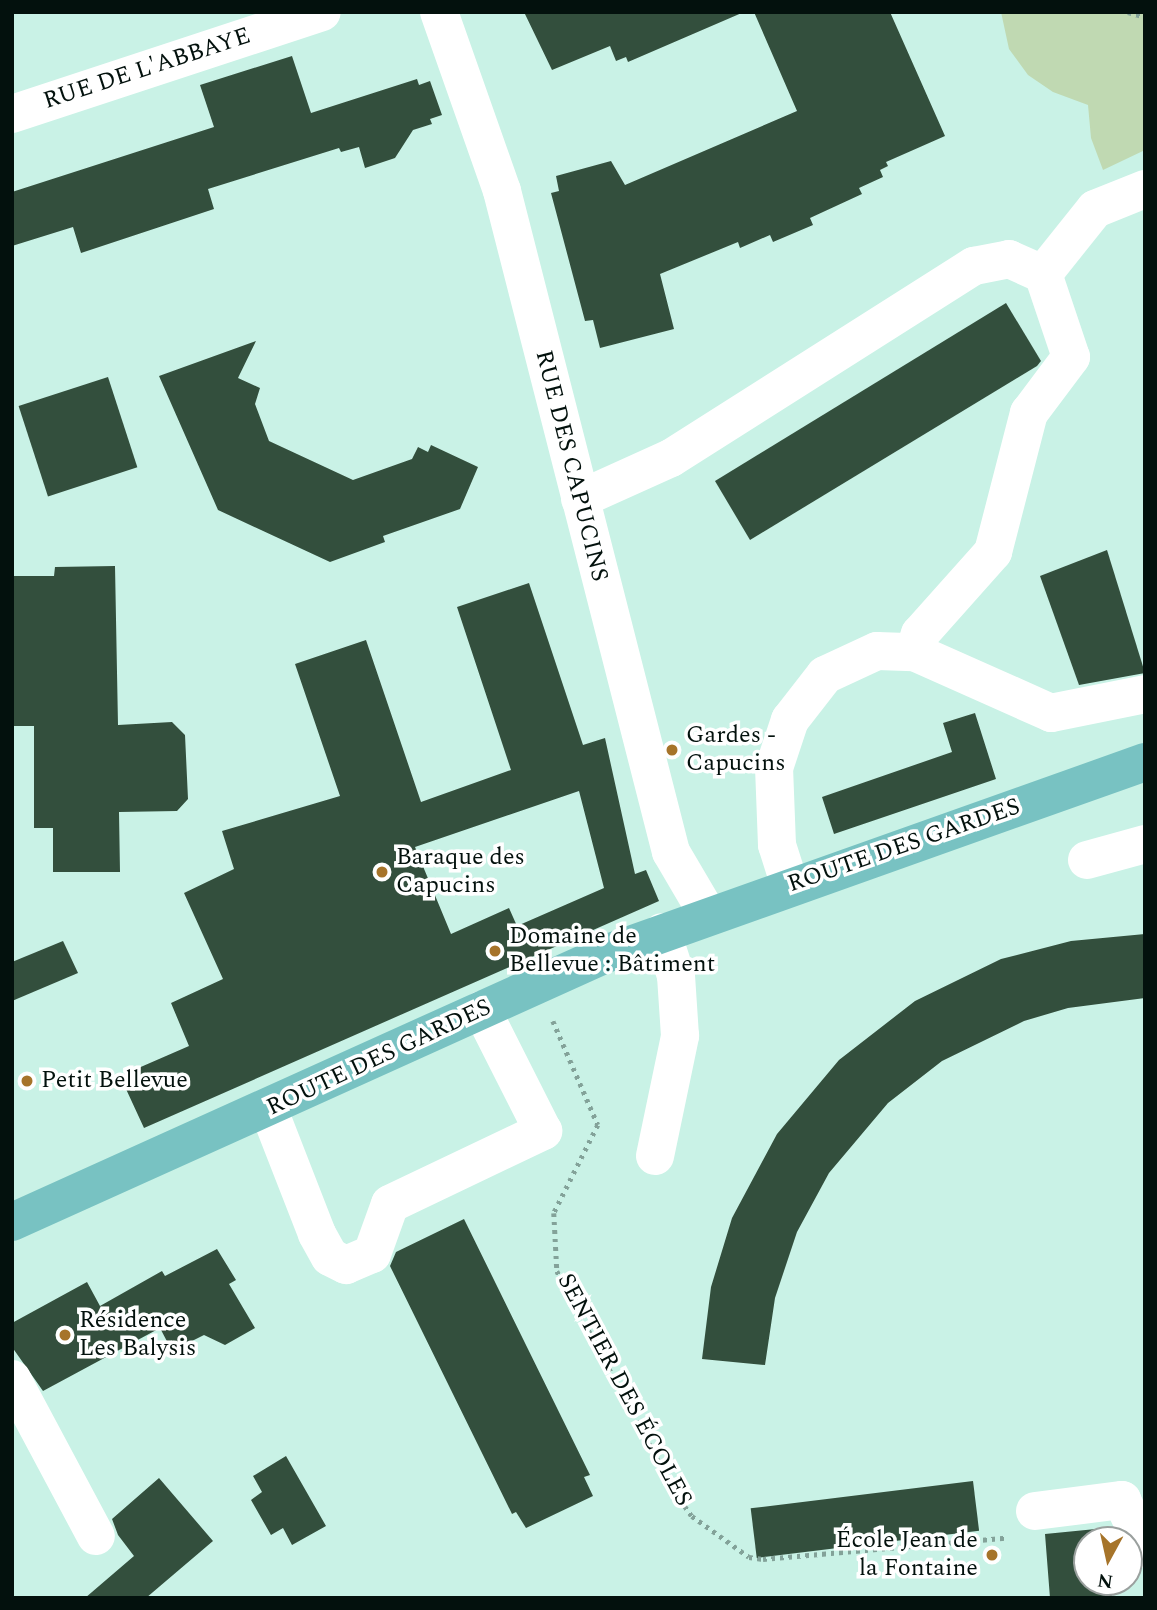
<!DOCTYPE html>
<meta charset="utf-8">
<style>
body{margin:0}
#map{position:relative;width:1157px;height:1610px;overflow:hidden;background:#c9f2e6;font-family:Spectral,serif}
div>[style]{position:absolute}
.green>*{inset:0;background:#c0d9b2}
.building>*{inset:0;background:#334f3d;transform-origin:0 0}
.path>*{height:4.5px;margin-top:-2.25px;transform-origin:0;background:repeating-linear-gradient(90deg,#83a299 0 3.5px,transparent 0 8.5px)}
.minor>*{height:38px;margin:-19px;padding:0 19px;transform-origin:19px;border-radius:19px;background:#fff}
.major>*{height:38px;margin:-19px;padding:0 19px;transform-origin:19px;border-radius:19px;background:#78c2c2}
.dots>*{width:19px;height:19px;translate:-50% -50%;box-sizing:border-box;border:4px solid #fff;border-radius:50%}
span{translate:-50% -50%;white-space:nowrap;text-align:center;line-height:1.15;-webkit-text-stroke:7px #fff;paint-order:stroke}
.street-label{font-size:24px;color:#03110d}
.poi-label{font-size:24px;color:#03110d}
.left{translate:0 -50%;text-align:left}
.right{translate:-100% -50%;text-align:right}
.frame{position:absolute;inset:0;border:14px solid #03110d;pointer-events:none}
.north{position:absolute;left:1073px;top:1526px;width:70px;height:70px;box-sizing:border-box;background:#fff;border:2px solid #9aa09e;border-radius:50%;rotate:188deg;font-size:19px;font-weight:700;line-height:28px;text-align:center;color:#03110d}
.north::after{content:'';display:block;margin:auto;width:24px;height:32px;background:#a6742a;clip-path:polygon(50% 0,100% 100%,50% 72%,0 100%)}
</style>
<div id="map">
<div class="green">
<div style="clip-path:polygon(1001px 12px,1145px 12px,1145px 150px,1103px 170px,1091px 138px,1088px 105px,1053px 92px,1028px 75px,1009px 49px)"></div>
</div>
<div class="building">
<div style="clip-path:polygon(524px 12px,744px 12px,628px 62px,626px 57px,616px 61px,610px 46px,552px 70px)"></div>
<div style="clip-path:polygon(754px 12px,890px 12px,945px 136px,886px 162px,888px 166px,880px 170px,883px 177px,859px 188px,862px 194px,810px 218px,813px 225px,773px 242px,770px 235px,740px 248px,738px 242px,660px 274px,674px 329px,600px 348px,593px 320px,585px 321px,551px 193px,559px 191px,556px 176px,611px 161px,625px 185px,797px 111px)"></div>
<div style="clip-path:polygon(292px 56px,311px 113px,417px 79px,419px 85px,430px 81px,442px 115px,430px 119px,432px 124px,413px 130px,395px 158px,365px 168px,359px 147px,341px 152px,339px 148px,208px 189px,214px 209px,81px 253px,73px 227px,12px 246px,12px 192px,214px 127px,200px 85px)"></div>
<div style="clip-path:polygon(1006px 303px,1041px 361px,1037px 366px,750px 540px,715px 481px)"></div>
<div style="clip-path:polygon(256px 341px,238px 378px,260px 388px,255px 404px,269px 441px,353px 480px,412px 459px,418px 447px,428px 452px,431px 445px,478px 467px,460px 509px,383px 536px,385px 542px,330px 562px,218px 510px,159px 376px)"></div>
<div style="left:108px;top:377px;width:95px;height:94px;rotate:72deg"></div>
<div style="clip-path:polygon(1107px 550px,1145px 673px,1079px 685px,1040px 576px)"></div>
<div style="clip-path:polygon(115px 566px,118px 725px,172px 722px,185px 735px,188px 799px,177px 811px,119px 812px,120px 872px,53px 872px,53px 828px,34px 828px,34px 726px,12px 726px,12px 576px,54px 576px,55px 567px)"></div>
<div style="clip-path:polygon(evenodd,529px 583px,583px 745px,605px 738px,635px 874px,646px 870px,659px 901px,144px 1128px,120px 1076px,189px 1046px,171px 1003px,223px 979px,184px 893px,234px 869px,222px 831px,340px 796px,295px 664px,366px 640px,421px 802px,511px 770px,457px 607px,529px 583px,579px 791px,604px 888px,517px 926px,509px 908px,451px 934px,415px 847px,579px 791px)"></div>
<div style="clip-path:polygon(975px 713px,996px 779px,834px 834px,822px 797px,952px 752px,943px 723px)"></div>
<div style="clip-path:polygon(1145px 934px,1145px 998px,1068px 1008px,1024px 1021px,942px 1061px,888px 1103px,829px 1173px,797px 1232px,775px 1298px,765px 1365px,702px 1359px,711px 1287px,732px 1218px,777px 1134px,839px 1060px,915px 1001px,1001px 959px,1071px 941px)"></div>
<div style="clip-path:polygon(63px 941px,78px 973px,12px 1001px,12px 962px)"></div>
<div style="clip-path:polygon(464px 1219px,590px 1475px,584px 1477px,593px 1496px,526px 1528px,516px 1512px,512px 1514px,390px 1266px,396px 1252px)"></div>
<div style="clip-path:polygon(217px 1249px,236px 1280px,229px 1284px,255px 1328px,225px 1345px,204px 1335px,172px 1351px,160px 1328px,43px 1391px,12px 1347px,12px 1323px,87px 1282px,100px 1306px,162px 1271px,165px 1276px)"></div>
<div style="clip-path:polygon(286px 1456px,326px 1526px,292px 1545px,283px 1528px,271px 1535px,251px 1500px,262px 1492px,253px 1476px)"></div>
<div style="clip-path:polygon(159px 1478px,213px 1541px,146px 1598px,85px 1598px,134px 1556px,118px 1535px,112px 1519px)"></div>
<div style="left:973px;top:1481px;width:50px;height:224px;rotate:83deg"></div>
<div style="clip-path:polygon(1106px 1528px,1107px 1540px,1087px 1540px,1087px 1582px,1110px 1582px,1112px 1598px,1050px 1598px,1045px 1534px)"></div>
</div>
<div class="path">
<div style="left:1128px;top:12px;width:18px;rotate:16deg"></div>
<div style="left:553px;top:1021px;width:113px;rotate:66.6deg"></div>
<div style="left:598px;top:1125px;width:98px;rotate:116.6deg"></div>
<div style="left:554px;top:1213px;width:58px;rotate:87deg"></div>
<div style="left:557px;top:1271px;width:251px;rotate:61.9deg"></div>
<div style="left:675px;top:1492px;width:29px;rotate:55deg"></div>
<div style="left:692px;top:1516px;width:70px;rotate:35.7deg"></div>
<div style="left:749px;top:1557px;width:14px;rotate:8deg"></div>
<div style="left:763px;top:1559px;width:243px;rotate:-5deg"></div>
</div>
<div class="minor">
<div style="left:439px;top:12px;width:190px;rotate:70.6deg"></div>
<div style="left:502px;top:191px;width:682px;rotate:75.66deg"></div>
<div style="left:671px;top:852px;width:73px;rotate:59.6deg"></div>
<div style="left:12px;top:114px;width:326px;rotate:-18.2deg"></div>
<div style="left:580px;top:499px;width:100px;rotate:-24.3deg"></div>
<div style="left:671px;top:458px;width:359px;rotate:-32.4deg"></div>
<div style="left:974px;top:266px;width:36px;rotate:-11deg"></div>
<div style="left:1009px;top:259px;width:37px;rotate:24deg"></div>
<div style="left:1043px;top:274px;width:83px;rotate:-51.3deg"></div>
<div style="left:1095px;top:209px;width:54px;rotate:-21.8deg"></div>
<div style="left:914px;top:652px;width:19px;rotate:-72deg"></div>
<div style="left:920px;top:634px;width:110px;rotate:-48.3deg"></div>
<div style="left:993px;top:552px;width:144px;rotate:-75.5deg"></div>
<div style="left:1029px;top:413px;width:70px;rotate:-53.1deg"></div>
<div style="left:1071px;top:357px;width:88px;rotate:-108.6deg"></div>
<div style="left:1087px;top:860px;width:60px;rotate:-15.4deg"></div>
<div style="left:790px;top:886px;width:43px;rotate:-107.6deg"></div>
<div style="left:777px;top:845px;width:77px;rotate:-92.2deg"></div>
<div style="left:774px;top:768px;width:51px;rotate:-71.6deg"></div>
<div style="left:790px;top:720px;width:57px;rotate:-52.1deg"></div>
<div style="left:825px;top:675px;width:57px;rotate:-24.8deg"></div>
<div style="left:877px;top:651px;width:37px;rotate:2deg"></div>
<div style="left:914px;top:652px;width:150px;rotate:24deg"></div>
<div style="left:1051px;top:713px;width:96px;rotate:-11.4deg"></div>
<div style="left:268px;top:1108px;width:135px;rotate:68.7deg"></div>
<div style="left:317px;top:1234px;width:26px;rotate:61deg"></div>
<div style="left:330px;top:1257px;width:18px;rotate:27deg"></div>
<div style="left:346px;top:1265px;width:28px;rotate:-23deg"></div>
<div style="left:372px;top:1254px;width:53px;rotate:-70.2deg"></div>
<div style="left:390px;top:1204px;width:170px;rotate:-25.5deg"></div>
<div style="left:543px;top:1131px;width:136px;rotate:-116.8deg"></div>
<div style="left:655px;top:1156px;width:123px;rotate:-78.2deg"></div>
<div style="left:680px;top:1036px;width:60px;rotate:-93.8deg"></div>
<div style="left:676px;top:976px;width:46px;rotate:-107.7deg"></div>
<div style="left:12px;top:1379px;width:178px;rotate:61.9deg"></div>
<div style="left:1035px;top:1511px;width:88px;rotate:-7.2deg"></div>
<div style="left:1122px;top:1500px;width:54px;rotate:64.9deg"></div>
</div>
<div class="major">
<div style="left:12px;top:1222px;width:654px;rotate:-24.29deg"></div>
<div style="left:608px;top:953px;width:570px;rotate:-19.58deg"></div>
</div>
<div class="dots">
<div style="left:672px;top:750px;background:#a6742a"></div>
<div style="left:382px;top:872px;background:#a6742a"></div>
<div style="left:495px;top:951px;background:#a6742a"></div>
<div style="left:27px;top:1081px;background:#a6742a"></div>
<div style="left:65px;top:1335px;background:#a6742a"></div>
<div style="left:992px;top:1555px;background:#a6742a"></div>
</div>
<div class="street-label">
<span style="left:147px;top:69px;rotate:-18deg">RUE DE L'ABBAYE</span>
<span style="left:571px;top:466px;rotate:76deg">RUE DES CAPUCINS</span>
<span style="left:904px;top:846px;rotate:-19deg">ROUTE DES GARDES</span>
<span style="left:379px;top:1058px;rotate:-25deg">ROUTE DES GARDES</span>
<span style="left:624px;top:1390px;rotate:62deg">SENTIER DES ÉCOLES</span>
</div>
<div class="poi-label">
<span class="left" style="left:686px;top:750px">Gardes -<br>Capucins</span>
<span class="left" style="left:396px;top:872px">Baraque des<br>Capucins</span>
<span class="left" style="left:509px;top:951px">Domaine de<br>Bellevue : Bâtiment</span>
<span class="left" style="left:41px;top:1081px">Petit Bellevue</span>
<span class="left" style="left:79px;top:1335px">Résidence<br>Les Balysis</span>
<span class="right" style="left:978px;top:1555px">École Jean de<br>la Fontaine</span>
</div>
<div class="frame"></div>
<div class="north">N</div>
</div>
